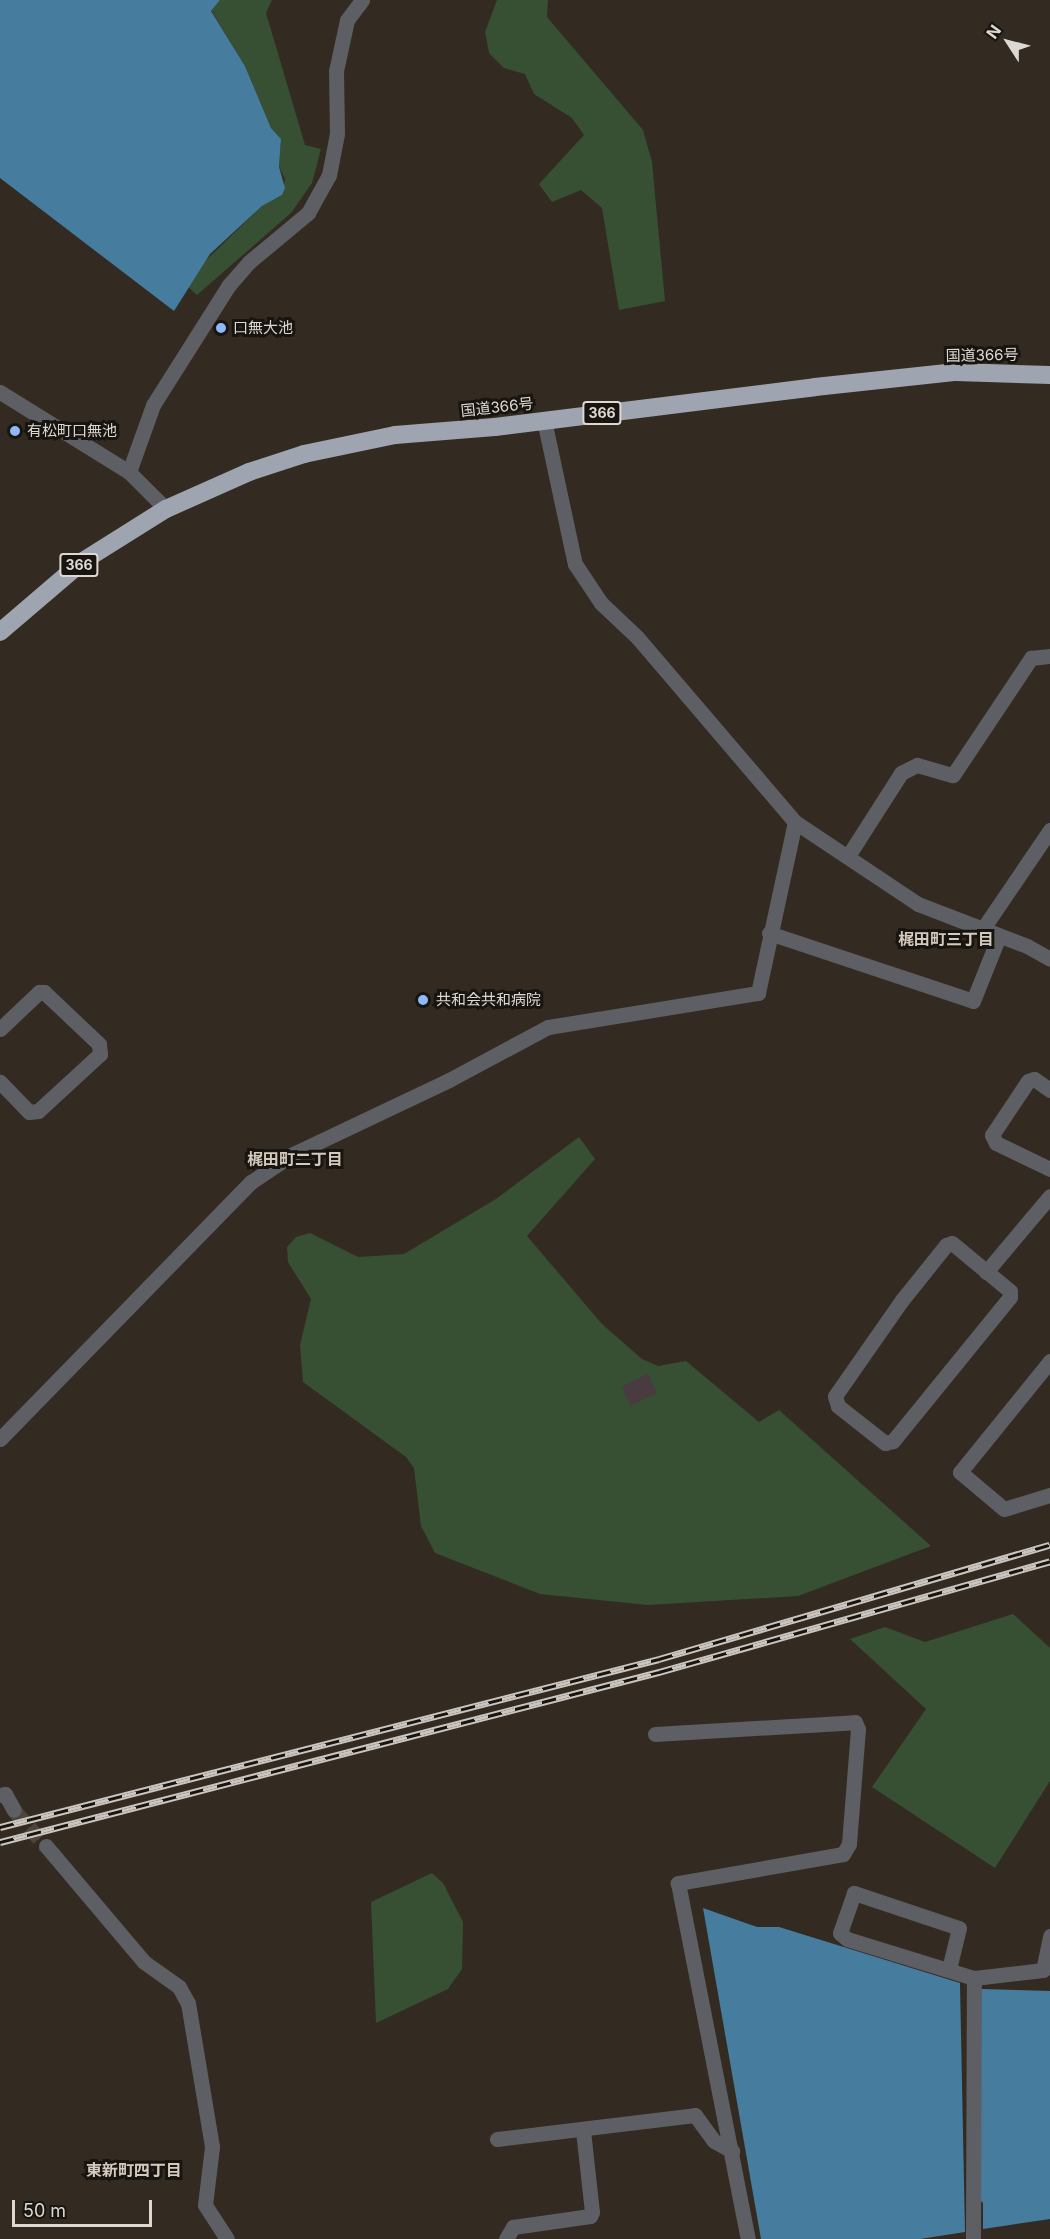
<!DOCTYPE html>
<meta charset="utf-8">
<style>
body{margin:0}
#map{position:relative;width:1050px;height:2239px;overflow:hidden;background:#332b21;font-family:Inter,"Noto Sans JP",sans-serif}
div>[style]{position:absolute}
.green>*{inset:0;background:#374f33}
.water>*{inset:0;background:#467c9e}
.building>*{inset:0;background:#493b40;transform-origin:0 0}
.minor-tunnel>*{height:15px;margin-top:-7.5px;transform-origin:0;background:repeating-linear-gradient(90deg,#4d453c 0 15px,transparent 0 23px)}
.minor>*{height:15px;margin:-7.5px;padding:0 7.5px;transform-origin:7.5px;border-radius:7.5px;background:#5d5f64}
.highway>*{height:18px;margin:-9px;padding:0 9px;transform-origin:9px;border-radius:9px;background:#9fa4b1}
.rail>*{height:7px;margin-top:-3.5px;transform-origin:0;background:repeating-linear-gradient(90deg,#181410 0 14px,#cbc5bf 0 28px);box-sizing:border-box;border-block:2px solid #cbc5bf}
.dots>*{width:16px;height:16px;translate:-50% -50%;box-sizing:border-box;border:3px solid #181410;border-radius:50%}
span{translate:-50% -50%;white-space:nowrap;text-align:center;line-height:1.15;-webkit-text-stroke:6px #181410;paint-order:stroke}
.shield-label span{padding:2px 4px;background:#181410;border:2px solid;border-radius:4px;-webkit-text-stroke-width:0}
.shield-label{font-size:14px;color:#ded8d2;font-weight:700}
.poi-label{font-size:15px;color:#ded8d2}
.left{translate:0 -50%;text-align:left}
.street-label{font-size:15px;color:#ded8d2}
.neighbourhood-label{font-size:16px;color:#d4c9bd;font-weight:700}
.north{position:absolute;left:978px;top:12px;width:60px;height:60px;-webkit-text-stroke:4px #181410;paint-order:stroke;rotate:306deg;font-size:16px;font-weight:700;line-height:24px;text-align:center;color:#ded8d2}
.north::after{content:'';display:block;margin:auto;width:21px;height:27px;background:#ded8d2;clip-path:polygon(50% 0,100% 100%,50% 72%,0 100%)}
.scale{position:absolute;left:12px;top:2200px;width:140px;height:27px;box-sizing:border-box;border:3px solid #ded8d2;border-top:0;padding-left:8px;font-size:18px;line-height:21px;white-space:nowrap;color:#ded8d2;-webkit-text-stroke:4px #181410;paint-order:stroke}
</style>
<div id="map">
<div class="green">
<div style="clip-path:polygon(220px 0,272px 0,266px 13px,305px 145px,321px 149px,312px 183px,291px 213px,197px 295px,188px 287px,201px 265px,262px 206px,282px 195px,285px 179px,279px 167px,281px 139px,271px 128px,245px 66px,211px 10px)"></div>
<div style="clip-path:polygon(497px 0,548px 0,547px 17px,643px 130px,652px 162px,665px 301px,619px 310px,602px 208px,581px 190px,552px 202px,539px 184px,584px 135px,572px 118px,534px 94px,525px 74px,504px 68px,489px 53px,485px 32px)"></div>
<div style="clip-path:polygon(579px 1137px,595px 1159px,527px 1236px,602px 1324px,642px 1359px,658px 1366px,686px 1361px,759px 1422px,779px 1410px,931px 1546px,798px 1596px,648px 1605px,540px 1594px,435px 1553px,421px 1526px,414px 1468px,406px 1457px,303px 1382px,300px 1345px,311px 1299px,288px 1262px,287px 1247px,296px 1237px,310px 1233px,358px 1257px,404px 1254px,496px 1199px)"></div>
<div style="clip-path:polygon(1013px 1614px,1050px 1648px,1050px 1781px,995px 1868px,872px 1787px,926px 1709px,850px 1639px,885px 1627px,925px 1642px)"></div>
<div style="clip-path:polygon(432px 1873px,443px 1883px,463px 1922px,462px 1969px,448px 1989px,376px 2023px,371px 1902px)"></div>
</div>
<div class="water">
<div style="clip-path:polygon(0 0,220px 0,211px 11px,245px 66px,271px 128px,281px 139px,279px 167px,285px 188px,282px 195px,262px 206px,210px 254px,174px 311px,0 178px)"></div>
<div style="clip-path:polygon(703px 1908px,757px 1927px,779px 1927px,960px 1983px,965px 2232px,920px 2239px,761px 2239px)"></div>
<div style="clip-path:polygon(982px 1989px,1050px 1991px,1050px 2219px,983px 2229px,983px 2203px,977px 2197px,976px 1998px)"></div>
</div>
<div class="building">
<div style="left:648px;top:1374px;width:21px;height:29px;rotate:65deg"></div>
</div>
<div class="minor-tunnel">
<div style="left:14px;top:1810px;width:48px;rotate:48.4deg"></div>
</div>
<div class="minor">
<div style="left:0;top:392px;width:152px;rotate:31.8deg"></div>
<div style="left:129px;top:472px;width:52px;rotate:45deg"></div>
<div style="left:544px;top:420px;width:147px;rotate:77.9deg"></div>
<div style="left:575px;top:564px;width:47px;rotate:56.3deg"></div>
<div style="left:601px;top:603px;width:50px;rotate:43.4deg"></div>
<div style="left:637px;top:637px;width:243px;rotate:49.5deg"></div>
<div style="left:795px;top:822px;width:148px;rotate:33.7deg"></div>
<div style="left:918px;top:904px;width:117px;rotate:21.1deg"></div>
<div style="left:1027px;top:946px;width:26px;rotate:29deg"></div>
<div style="left:129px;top:472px;width:71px;rotate:-70.3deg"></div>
<div style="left:153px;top:405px;width:142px;rotate:-57.7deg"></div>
<div style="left:229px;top:285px;width:30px;rotate:-49deg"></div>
<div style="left:249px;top:262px;width:77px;rotate:-39.7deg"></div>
<div style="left:308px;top:213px;width:43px;rotate:-61.1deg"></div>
<div style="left:329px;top:175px;width:42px;rotate:-79deg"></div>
<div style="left:337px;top:134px;width:63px;rotate:-90.9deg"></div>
<div style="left:336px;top:71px;width:52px;rotate:-77.8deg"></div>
<div style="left:347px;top:20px;width:25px;rotate:-53deg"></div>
<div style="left:848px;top:856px;width:98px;rotate:-57.4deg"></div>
<div style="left:901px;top:773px;width:18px;rotate:-27deg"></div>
<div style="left:917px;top:765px;width:37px;rotate:16deg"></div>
<div style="left:953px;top:775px;width:141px;rotate:-56.3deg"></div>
<div style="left:1031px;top:658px;width:19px;rotate:-6deg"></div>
<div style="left:982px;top:930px;width:121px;rotate:-55.8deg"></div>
<div style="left:769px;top:933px;width:215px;rotate:18.4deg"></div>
<div style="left:973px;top:1001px;width:70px;rotate:-68.2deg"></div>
<div style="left:0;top:1029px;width:54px;rotate:-43.5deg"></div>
<div style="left:39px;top:992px;width:5px"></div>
<div style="left:44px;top:992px;width:76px;rotate:43.4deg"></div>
<div style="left:99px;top:1044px;width:10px;rotate:84deg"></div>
<div style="left:100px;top:1054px;width:84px;rotate:137.4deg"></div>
<div style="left:38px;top:1111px;width:9px;rotate:174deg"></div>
<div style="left:29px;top:1112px;width:42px;rotate:-134deg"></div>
<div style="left:1050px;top:1090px;width:19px;rotate:-145deg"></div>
<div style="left:1034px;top:1079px;width:6px;rotate:162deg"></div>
<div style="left:1028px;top:1081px;width:65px;rotate:123.7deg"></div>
<div style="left:992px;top:1135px;width:9px;rotate:63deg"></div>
<div style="left:996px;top:1143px;width:60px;rotate:25.7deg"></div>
<div style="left:952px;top:1243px;width:75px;rotate:39.6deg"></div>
<div style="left:1010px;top:1291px;width:6px;rotate:90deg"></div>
<div style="left:1010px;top:1297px;width:186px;rotate:129.1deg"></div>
<div style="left:893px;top:1441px;width:8px;rotate:166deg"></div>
<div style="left:885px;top:1443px;width:60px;rotate:-141.8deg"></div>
<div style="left:838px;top:1406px;width:10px;rotate:-107deg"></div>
<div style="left:835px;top:1396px;width:117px;rotate:-55.1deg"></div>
<div style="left:902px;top:1300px;width:70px;rotate:-51.3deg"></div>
<div style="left:946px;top:1245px;width:6px;rotate:-18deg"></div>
<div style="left:986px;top:1272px;width:99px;rotate:-49.9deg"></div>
<div style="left:1050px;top:1361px;width:143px;rotate:129deg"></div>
<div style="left:960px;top:1472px;width:57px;rotate:40.1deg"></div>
<div style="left:1004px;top:1509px;width:48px;rotate:-16.9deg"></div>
<div style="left:0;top:1439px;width:359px;rotate:-45.7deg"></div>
<div style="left:251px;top:1182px;width:48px;rotate:-34deg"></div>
<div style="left:291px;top:1155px;width:175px;rotate:-25.4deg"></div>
<div style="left:449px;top:1080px;width:112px;rotate:-28.2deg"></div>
<div style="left:548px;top:1027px;width:213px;rotate:-9.2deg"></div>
<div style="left:758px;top:993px;width:175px;rotate:-77.8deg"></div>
<div style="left:655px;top:1734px;width:200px;rotate:-3.4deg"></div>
<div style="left:855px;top:1722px;width:8px;rotate:67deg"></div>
<div style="left:858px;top:1729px;width:115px;rotate:94.5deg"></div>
<div style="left:849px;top:1844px;width:12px;rotate:121deg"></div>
<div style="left:843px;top:1854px;width:168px;rotate:170deg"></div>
<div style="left:678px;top:1883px;width:363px;rotate:78.9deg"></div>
<div style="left:0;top:1795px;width:5px;rotate:-11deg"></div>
<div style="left:5px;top:1794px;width:18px;rotate:61deg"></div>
<div style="left:46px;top:1846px;width:152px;rotate:49.8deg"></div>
<div style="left:144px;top:1962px;width:43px;rotate:35.5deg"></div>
<div style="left:179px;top:1987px;width:18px;rotate:61deg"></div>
<div style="left:188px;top:2003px;width:146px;rotate:80.5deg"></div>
<div style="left:212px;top:2147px;width:58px;rotate:96.9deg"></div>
<div style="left:205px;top:2205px;width:40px;rotate:57.1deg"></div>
<div style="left:949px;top:1969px;width:42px;rotate:-76.3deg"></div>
<div style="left:959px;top:1928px;width:111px;rotate:-161.6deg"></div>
<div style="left:854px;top:1893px;width:42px;rotate:109.3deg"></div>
<div style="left:840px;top:1933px;width:9px;rotate:41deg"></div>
<div style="left:847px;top:1939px;width:133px;rotate:17.1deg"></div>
<div style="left:974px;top:1978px;width:69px;rotate:-6.6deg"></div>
<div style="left:1043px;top:1970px;width:35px;rotate:-78deg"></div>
<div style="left:497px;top:2139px;width:199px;rotate:-6.9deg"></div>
<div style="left:695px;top:2115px;width:32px;rotate:54deg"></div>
<div style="left:714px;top:2141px;width:21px;rotate:29deg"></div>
<div style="left:506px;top:2239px;width:14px;rotate:-60deg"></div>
<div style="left:513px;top:2227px;width:78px;rotate:-8.1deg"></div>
<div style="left:590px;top:2216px;width:4px;rotate:-63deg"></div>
<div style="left:592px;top:2212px;width:81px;rotate:-96.3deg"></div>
<div style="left:973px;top:2239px;width:261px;rotate:-89.8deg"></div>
</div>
<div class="highway">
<div style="left:0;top:632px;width:109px;rotate:-40.5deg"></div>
<div style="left:83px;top:561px;width:98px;rotate:-32.1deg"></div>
<div style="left:166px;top:509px;width:91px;rotate:-24deg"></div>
<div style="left:249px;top:472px;width:58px;rotate:-18.1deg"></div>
<div style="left:304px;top:454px;width:93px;rotate:-11.8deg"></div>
<div style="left:395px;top:435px;width:100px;rotate:-4.6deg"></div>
<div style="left:495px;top:427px;width:322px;rotate:-7.1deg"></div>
<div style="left:815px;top:387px;width:142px;rotate:-6.1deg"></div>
<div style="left:956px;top:372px;width:94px;rotate:1.8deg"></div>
</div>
<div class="rail">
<div style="left:0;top:1827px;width:680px;rotate:-14.3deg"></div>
<div style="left:659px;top:1659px;width:407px;rotate:-16.3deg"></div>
<div style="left:0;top:1842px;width:681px;rotate:-14.47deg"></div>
<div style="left:659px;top:1672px;width:406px;rotate:-15.8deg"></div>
</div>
<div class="dots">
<div style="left:221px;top:328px;background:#8db9fc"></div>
<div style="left:15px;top:431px;background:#8db9fc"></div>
<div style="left:423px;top:1000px;background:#8db9fc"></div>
</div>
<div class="shield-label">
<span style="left:602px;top:413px">366</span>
<span style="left:79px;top:565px">366</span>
</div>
<div class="poi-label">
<span class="left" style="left:233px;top:328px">口無大池</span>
<span class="left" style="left:27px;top:431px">有松町口無池</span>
<span class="left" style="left:436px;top:1000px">共和会共和病院</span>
</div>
<div class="street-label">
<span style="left:982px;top:355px;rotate:-1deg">国道366号</span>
<span style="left:497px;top:407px;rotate:-6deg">国道366号</span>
</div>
<div class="neighbourhood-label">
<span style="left:946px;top:939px">梶田町三丁目</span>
<span style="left:295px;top:1159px">梶田町二丁目</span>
<span style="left:134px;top:2170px">東新町四丁目</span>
</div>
<div class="north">N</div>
<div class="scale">50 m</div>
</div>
